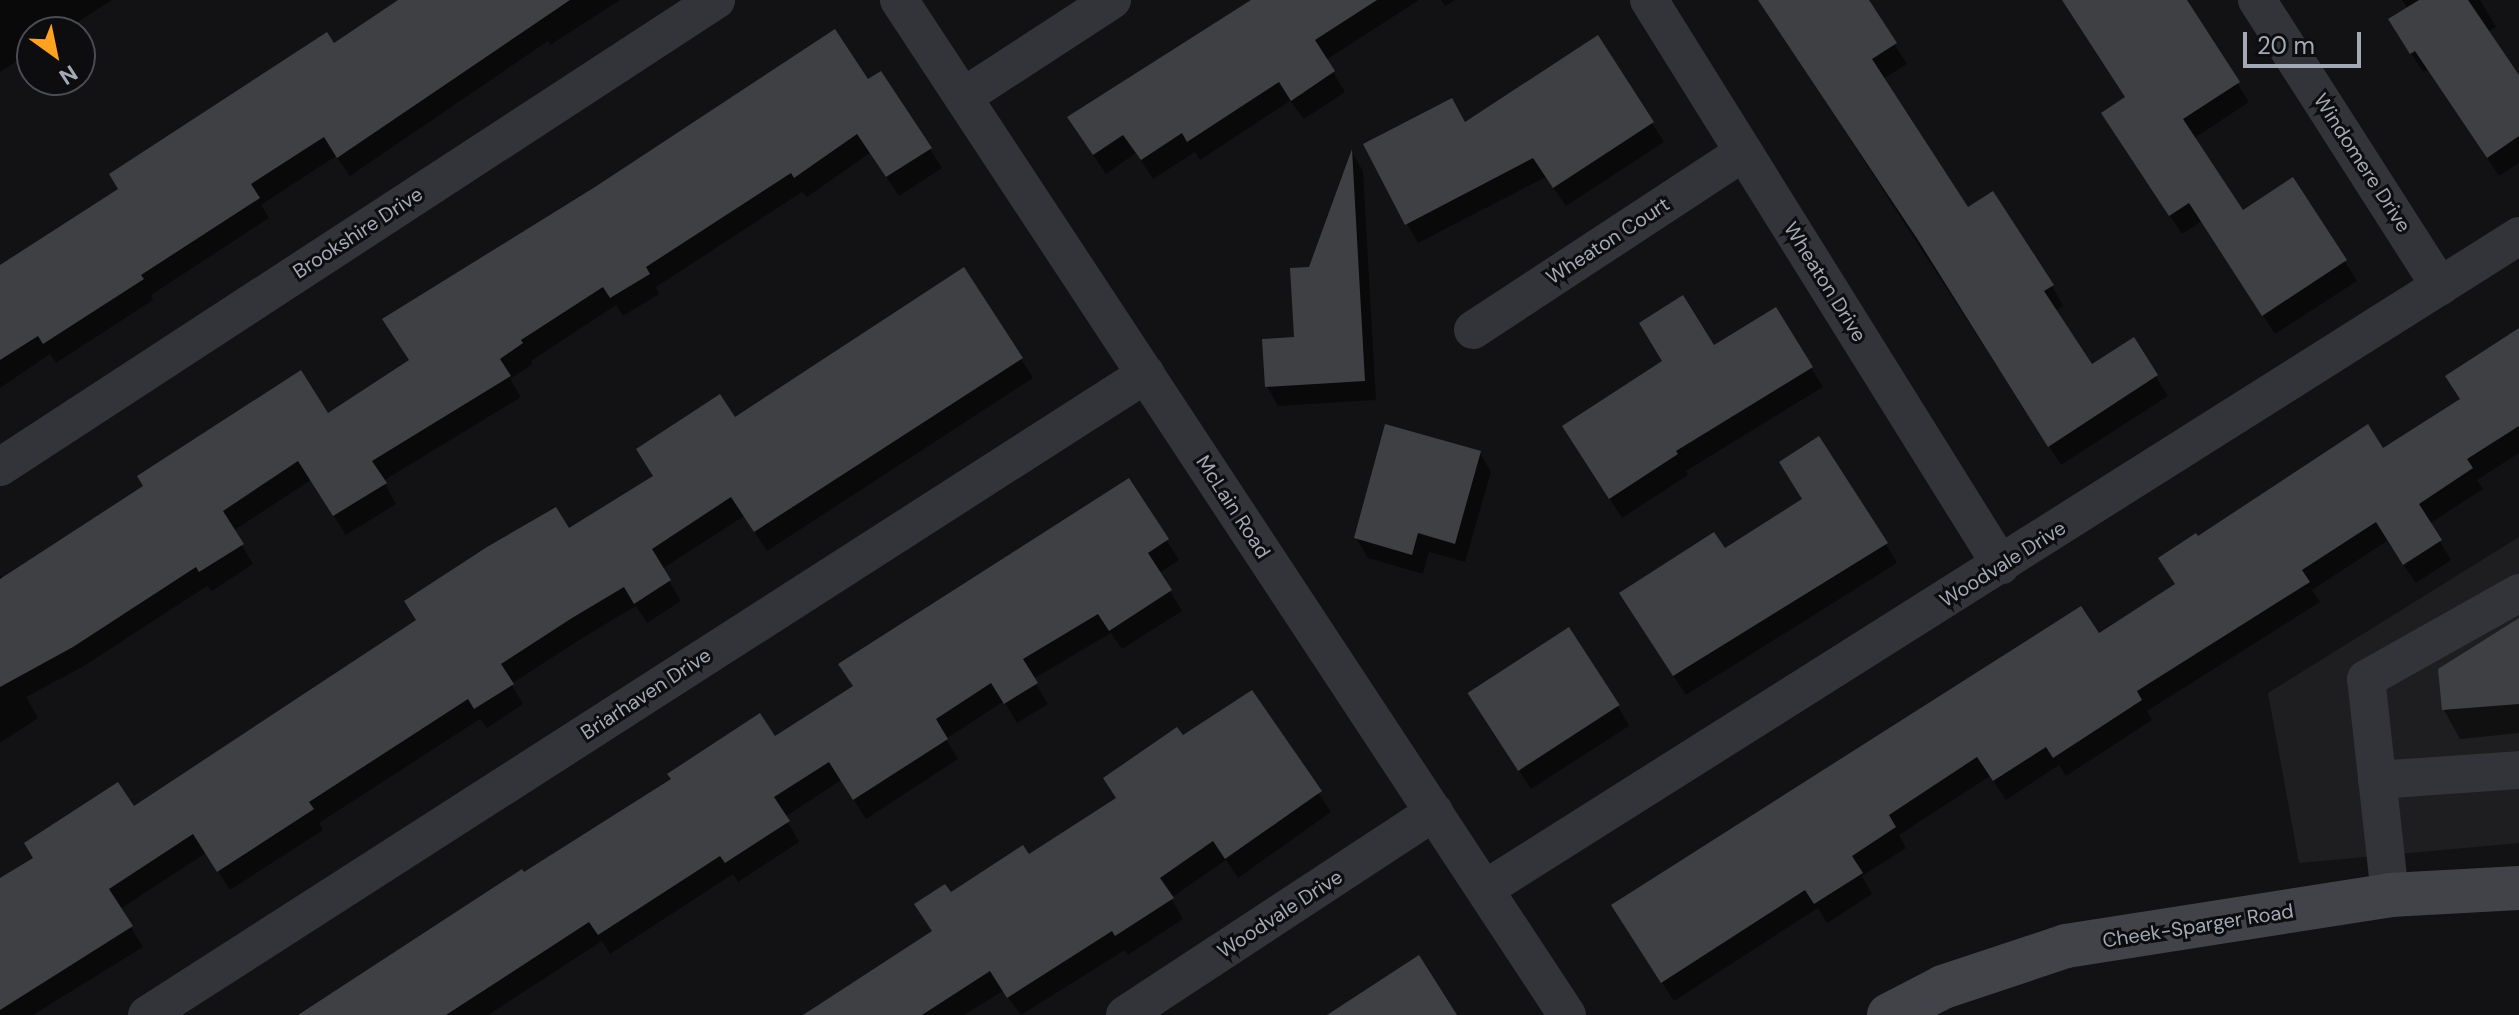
<!DOCTYPE html>
<style>
body{margin:0}
#map{position:relative;width:2519px;height:1015px;overflow:hidden;background:#121214;font-family:"DM Sans",sans-serif}
div>[style]{position:absolute}
.built>*{inset:0;background:#1e1e21}
.shadow>*{inset:0;background:#0007}
.building>*{inset:0;background:#3e4044;transform-origin:0 0}
.street>*{height:38px;margin:-19px;padding:0 19px;transform-origin:19px;border-radius:19px;background:#333439}
.secondary>*{height:44px;margin:-22px;padding:0 22px;transform-origin:22px;border-radius:22px;background:#414349}
span{translate:-50% -50%;white-space:nowrap;text-align:center;line-height:1.15;-webkit-text-stroke:6px #0d0d0f;paint-order:stroke}
.street-label{font-size:20px;color:#a2aab6}
.north{position:absolute;left:16px;top:16px;width:80px;height:80px;box-sizing:border-box;background:#0d0d0f;border:2px solid #494c52;border-radius:50%;rotate:147deg;font-size:22px;font-weight:700;line-height:32px;text-align:center;color:#a2aab6}
.north::after{content:'';display:block;margin:auto;width:28px;height:36px;background:#ffa21f;clip-path:polygon(50% 0,100% 100%,50% 72%,0 100%)}
.scale{position:absolute;left:2243px;top:32px;width:118px;height:36px;box-sizing:border-box;border:4px solid #a2aab6;border-top:0;padding-left:10px;font-size:24px;line-height:28px;white-space:nowrap;color:#a2aab6;-webkit-text-stroke:6px #0d0d0f;paint-order:stroke}
</style>
<div id="map">
<div class="built">
<div style="clip-path:polygon(2519px 537px,2519px 843px,2299px 863px,2268px 693px)"></div>
</div>
<div class="shadow">
<div style="clip-path:polygon(0 0,112px 0,62px 32px,32px 32px,32px 51px,0 72px)"></div>
<div style="clip-path:polygon(401px 0,620px 0,550px 45px,548px 41px,350px 176px,336px 156px,261px 205px,269px 218px,151px 295px,153px 300px,56px 363px,50px 354px,0 388px,0 268px)"></div>
<div style="clip-path:polygon(1253px 0,1419px 0,1326px 60px,1345px 92px,1304px 119px,1290px 101px,1200px 160px,1195px 152px,1153px 179px,1136px 153px,1106px 174px,1081px 137px)"></div>
<div style="clip-path:polygon(1441px 0,1455px 0,1445px 6px)"></div>
<div style="clip-path:polygon(1760px 0,1866px 0,1907px 64px,1883px 79px,1968px 210px,2052px 286px,2063px 306px,2055px 311px,2091px 367px,2133px 340px,2168px 396px,2061px 465px)"></div>
<div style="clip-path:polygon(2063px 0,2185px 0,2249px 102px,2193px 139px,2242px 213px,2293px 180px,2357px 281px,2275px 334px,2202px 221px,2182px 234px,2115px 133px,2127px 98px)"></div>
<div style="clip-path:polygon(2402px 0,2480px 0,2496px 27px,2487px 32px,2519px 77px,2519px 163px,2499px 176px,2428px 69px,2423px 72px,2402px 39px,2408px 9px)"></div>
<div style="clip-path:polygon(868px 82px,930px 149px,942px 168px,899px 196px,870px 153px,807px 197px,802px 192px,656px 287px,659px 294px,623px 316px,616px 305px,531px 361px,533px 364px,510px 379px,521px 397px,383px 481px,396px 504px,346px 535px,311px 480px,233px 531px,253px 564px,212px 591px,207px 586px,84px 666px,26px 697px,38px 718px,0 743px,0 575px,3px 580px,328px 415px)"></div>
<div style="clip-path:polygon(1652px 123px,1664px 142px,1566px 206px,1546px 177px,1418px 243px,1407px 224px,1465px 124px)"></div>
<div style="clip-path:polygon(1353px 154px,1363px 171px,1376px 400px,1278px 406px,1267px 386px,1296px 339px,1310px 269px)"></div>
<div style="clip-path:polygon(2519px 330px,2519px 453px,2477px 480px,2483px 489px,2429px 524px,2451px 560px,2416px 583px,2387px 541px,2312px 590px,2320px 602px,2147px 711px,2152px 720px,2066px 776px,2059px 765px,2006px 800px,1990px 776px,1899px 835px,1906px 848px,1862px 876px,1872px 894px,1827px 923px,1818px 908px,1674px 1001px,1625px 925px,2176px 585px,2197px 539px,2383px 451px,2462px 400px)"></div>
<div style="clip-path:polygon(1714px 347px,1811px 368px,1823px 387px,1686px 471px,1688px 475px,1622px 518px,1576px 446px,1664px 362px)"></div>
<div style="clip-path:polygon(1021px 359px,1033px 378px,767px 551px,744px 516px,662px 569px,681px 601px,647px 623px,636px 606px,584px 637px,511px 684px,523px 704px,487px 728px,480px 719px,319px 823px,323px 830px,230px 890px,206px 853px,120px 909px,143px 947px,33px 1015px,0 1015px,0 881px,133px 809px,655px 477px,734px 420px)"></div>
<div style="clip-path:polygon(1480px 453px,1491px 472px,1465px 562px,1429px 552px,1423px 574px,1368px 558px,1356px 538px)"></div>
<div style="clip-path:polygon(1129px 481px,1179px 560px,1159px 573px,1182px 611px,1122px 649px,1111px 633px,1033px 679px,1048px 704px,1017px 723px,1004px 701px,946px 739px,958px 759px,866px 819px,841px 780px,785px 817px,799px 842px,738px 882px,733px 874px,610px 954px,602px 941px,488px 1015px,304px 1015px,523px 875px,774px 739px,854px 687px)"></div>
<div style="clip-path:polygon(1886px 544px,1897px 563px,1686px 695px,1633px 614px,1724px 550px)"></div>
<div style="clip-path:polygon(2519px 620px,2519px 733px,2460px 739px,2444px 710px,2440px 670px)"></div>
<div style="clip-path:polygon(1252px 693px,1331px 812px,1238px 878px,1226px 860px,1171px 898px,1183px 919px,1128px 955px,1125px 950px,1021px 1015px,1003px 991px,964px 1015px,806px 1015px,934px 932px,950px 895px,1028px 857px,1117px 799px,1182px 738px)"></div>
<div style="clip-path:polygon(1618px 706px,1629px 726px,1531px 789px,1482px 714px)"></div>
</div>
<div class="building">
<div style="clip-path:polygon(398px 0,570px 0,337px 158px,324px 137px,251px 184px,260px 198px,141px 275px,144px 279px,43px 344px,38px 336px,0 360px,0 265px,118px 189px,109px 174px,327px 32px,334px 43px)"></div>
<div style="clip-path:polygon(1251px 0,1377px 0,1315px 40px,1335px 71px,1291px 101px,1279px 82px,1187px 142px,1182px 133px,1141px 160px,1123px 135px,1093px 155px,1067px 117px)"></div>
<div style="clip-path:polygon(1758px 0,1869px 0,1897px 43px,1872px 59px,1968px 207px,1993px 191px,2054px 285px,2044px 291px,2092px 364px,2134px 337px,2158px 375px,2048px 447px,1918px 240px)"></div>
<div style="clip-path:polygon(2062px 0,2187px 0,2240px 82px,2183px 119px,2243px 210px,2293px 177px,2347px 260px,2262px 316px,2189px 203px,2169px 216px,2101px 113px,2125px 97px)"></div>
<div style="clip-path:polygon(2419px 0,2468px 0,2519px 75px,2519px 136px,2487px 158px,2415px 51px,2410px 54px,2388px 19px)"></div>
<div style="clip-path:polygon(835px 29px,868px 79px,881px 71px,932px 148px,886px 177px,857px 134px,794px 178px,791px 173px,646px 267px,650px 274px,610px 298px,603px 287px,521px 340px,523px 343px,500px 359px,511px 376px,372px 461px,387px 483px,333px 516px,298px 461px,223px 511px,244px 544px,199px 572px,196px 567px,73px 647px,0 687px,0 579px,143px 486px,137px 476px,301px 370px,328px 413px,409px 360px,382px 319px,595px 187px)"></div>
<div style="clip-path:polygon(1598px 35px,1654px 122px,1553px 188px,1533px 158px,1405px 225px,1363px 144px,1452px 98px,1465px 122px)"></div>
<div style="clip-path:polygon(1352px 149px,1365px 381px,1265px 387px,1262px 339px,1294px 337px,1290px 268px,1309px 267px)"></div>
<div style="clip-path:polygon(964px 267px,1023px 358px,754px 532px,731px 497px,652px 549px,671px 580px,634px 604px,624px 587px,572px 618px,501px 664px,514px 684px,474px 709px,468px 699px,309px 802px,314px 809px,217px 872px,193px 834px,109px 889px,133px 926px,0 1010px,0 878px,33px 858px,24px 843px,118px 782px,134px 806px,416px 620px,404px 601px,487px 547px,556px 507px,569px 528px,653px 476px,636px 449px,720px 394px,735px 417px)"></div>
<div style="clip-path:polygon(1683px 295px,1714px 345px,1776px 307px,1813px 367px,1676px 451px,1678px 454px,1609px 499px,1562px 426px,1662px 361px,1639px 323px)"></div>
<div style="clip-path:polygon(2519px 328px,2519px 426px,2467px 459px,2473px 468px,2419px 504px,2442px 540px,2403px 565px,2376px 522px,2302px 570px,2310px 582px,2137px 691px,2142px 700px,2053px 758px,2046px 747px,1993px 781px,1977px 757px,1889px 815px,1896px 827px,1852px 856px,1863px 873px,1814px 904px,1805px 890px,1661px 983px,1611px 905px,2081px 606px,2099px 633px,2175px 584px,2158px 558px,2196px 533px,2198px 536px,2368px 424px,2383px 448px,2460px 399px,2445px 376px)"></div>
<div style="clip-path:polygon(1385px 424px,1481px 451px,1455px 544px,1418px 533px,1412px 555px,1354px 538px)"></div>
<div style="clip-path:polygon(1819px 436px,1888px 543px,1673px 676px,1619px 593px,1714px 532px,1725px 548px,1802px 499px,1779px 462px)"></div>
<div style="clip-path:polygon(1129px 478px,1169px 539px,1148px 553px,1172px 590px,1109px 631px,1098px 614px,1023px 659px,1038px 683px,1004px 704px,991px 683px,936px 719px,948px 739px,853px 800px,829px 762px,774px 797px,790px 821px,725px 863px,720px 856px,598px 935px,589px 922px,446px 1015px,298px 1015px,522px 869px,524px 872px,671px 779px,667px 774px,760px 713px,775px 736px,853px 686px,838px 664px)"></div>
<div style="clip-path:polygon(2519px 618px,2519px 704px,2442px 710px,2438px 669px)"></div>
<div style="left:1569px;top:627px;width:93px;height:121px;rotate:57deg"></div>
<div style="clip-path:polygon(1252px 690px,1322px 791px,1225px 859px,1213px 841px,1160px 878px,1174px 898px,1115px 936px,1112px 931px,1007px 998px,990px 971px,922px 1015px,803px 1015px,932px 931px,914px 904px,945px 884px,951px 892px,1023px 845px,1029px 854px,1116px 798px,1103px 778px,1177px 727px,1183px 735px)"></div>
<div style="clip-path:polygon(1419px 955px,1457px 1015px,1327px 1015px)"></div>
</div>
<div class="street">
<div style="left:899px;top:0;width:1215px;rotate:56.65deg"></div>
<div style="left:1649px;top:0;width:666px;rotate:58.08deg"></div>
<div style="left:2257px;top:0;width:340px;rotate:57.4deg"></div>
<div style="left:963px;top:97px;width:178px;rotate:-33.1deg"></div>
<div style="left:1473px;top:330px;width:324px;rotate:-33.3deg"></div>
<div style="left:0;top:467px;width:855px;rotate:-33.11deg"></div>
<div style="left:2377px;top:780px;width:142px;rotate:-4deg"></div>
<div style="left:1485px;top:889px;width:1223px;rotate:-32.27deg"></div>
<div style="left:2390px;top:895px;width:217px;rotate:-96.3deg"></div>
<div style="left:2366px;top:679px;width:176px;rotate:-29.3deg"></div>
<div style="left:147px;top:1015px;width:1187px;rotate:-32.69deg"></div>
<div style="left:1125px;top:1015px;width:370px;rotate:-33.3deg"></div>
</div>
<div class="secondary">
<div style="left:1889px;top:1015px;width:61px;rotate:-27.4deg"></div>
<div style="left:1943px;top:987px;width:130px;rotate:-18.4deg"></div>
<div style="left:2066px;top:946px;width:328px;rotate:-8.9deg"></div>
<div style="left:2390px;top:895px;width:129px;rotate:-3.1deg"></div>
</div>
<div class="street-label">
<span style="left:2362px;top:163px;rotate:57deg">Windomere Drive</span>
<span style="left:358px;top:233px;rotate:-33deg">Brookshire Drive</span>
<span style="left:1608px;top:241px;rotate:-33deg">Wheaton Court</span>
<span style="left:1825px;top:282px;rotate:58deg">Wheaton Drive</span>
<span style="left:1233px;top:507px;rotate:57deg">McLain Road</span>
<span style="left:2003px;top:564px;rotate:-32deg">Woodvale Drive</span>
<span style="left:646px;top:694px;rotate:-33deg">Briarhaven Drive</span>
<span style="left:1280px;top:914px;rotate:-33deg">Woodvale Drive</span>
<span style="left:2198px;top:926px;rotate:-9deg">Cheek-Sparger Road</span>
</div>
<div class="north">N</div>
<div class="scale">20 m</div>
</div>
